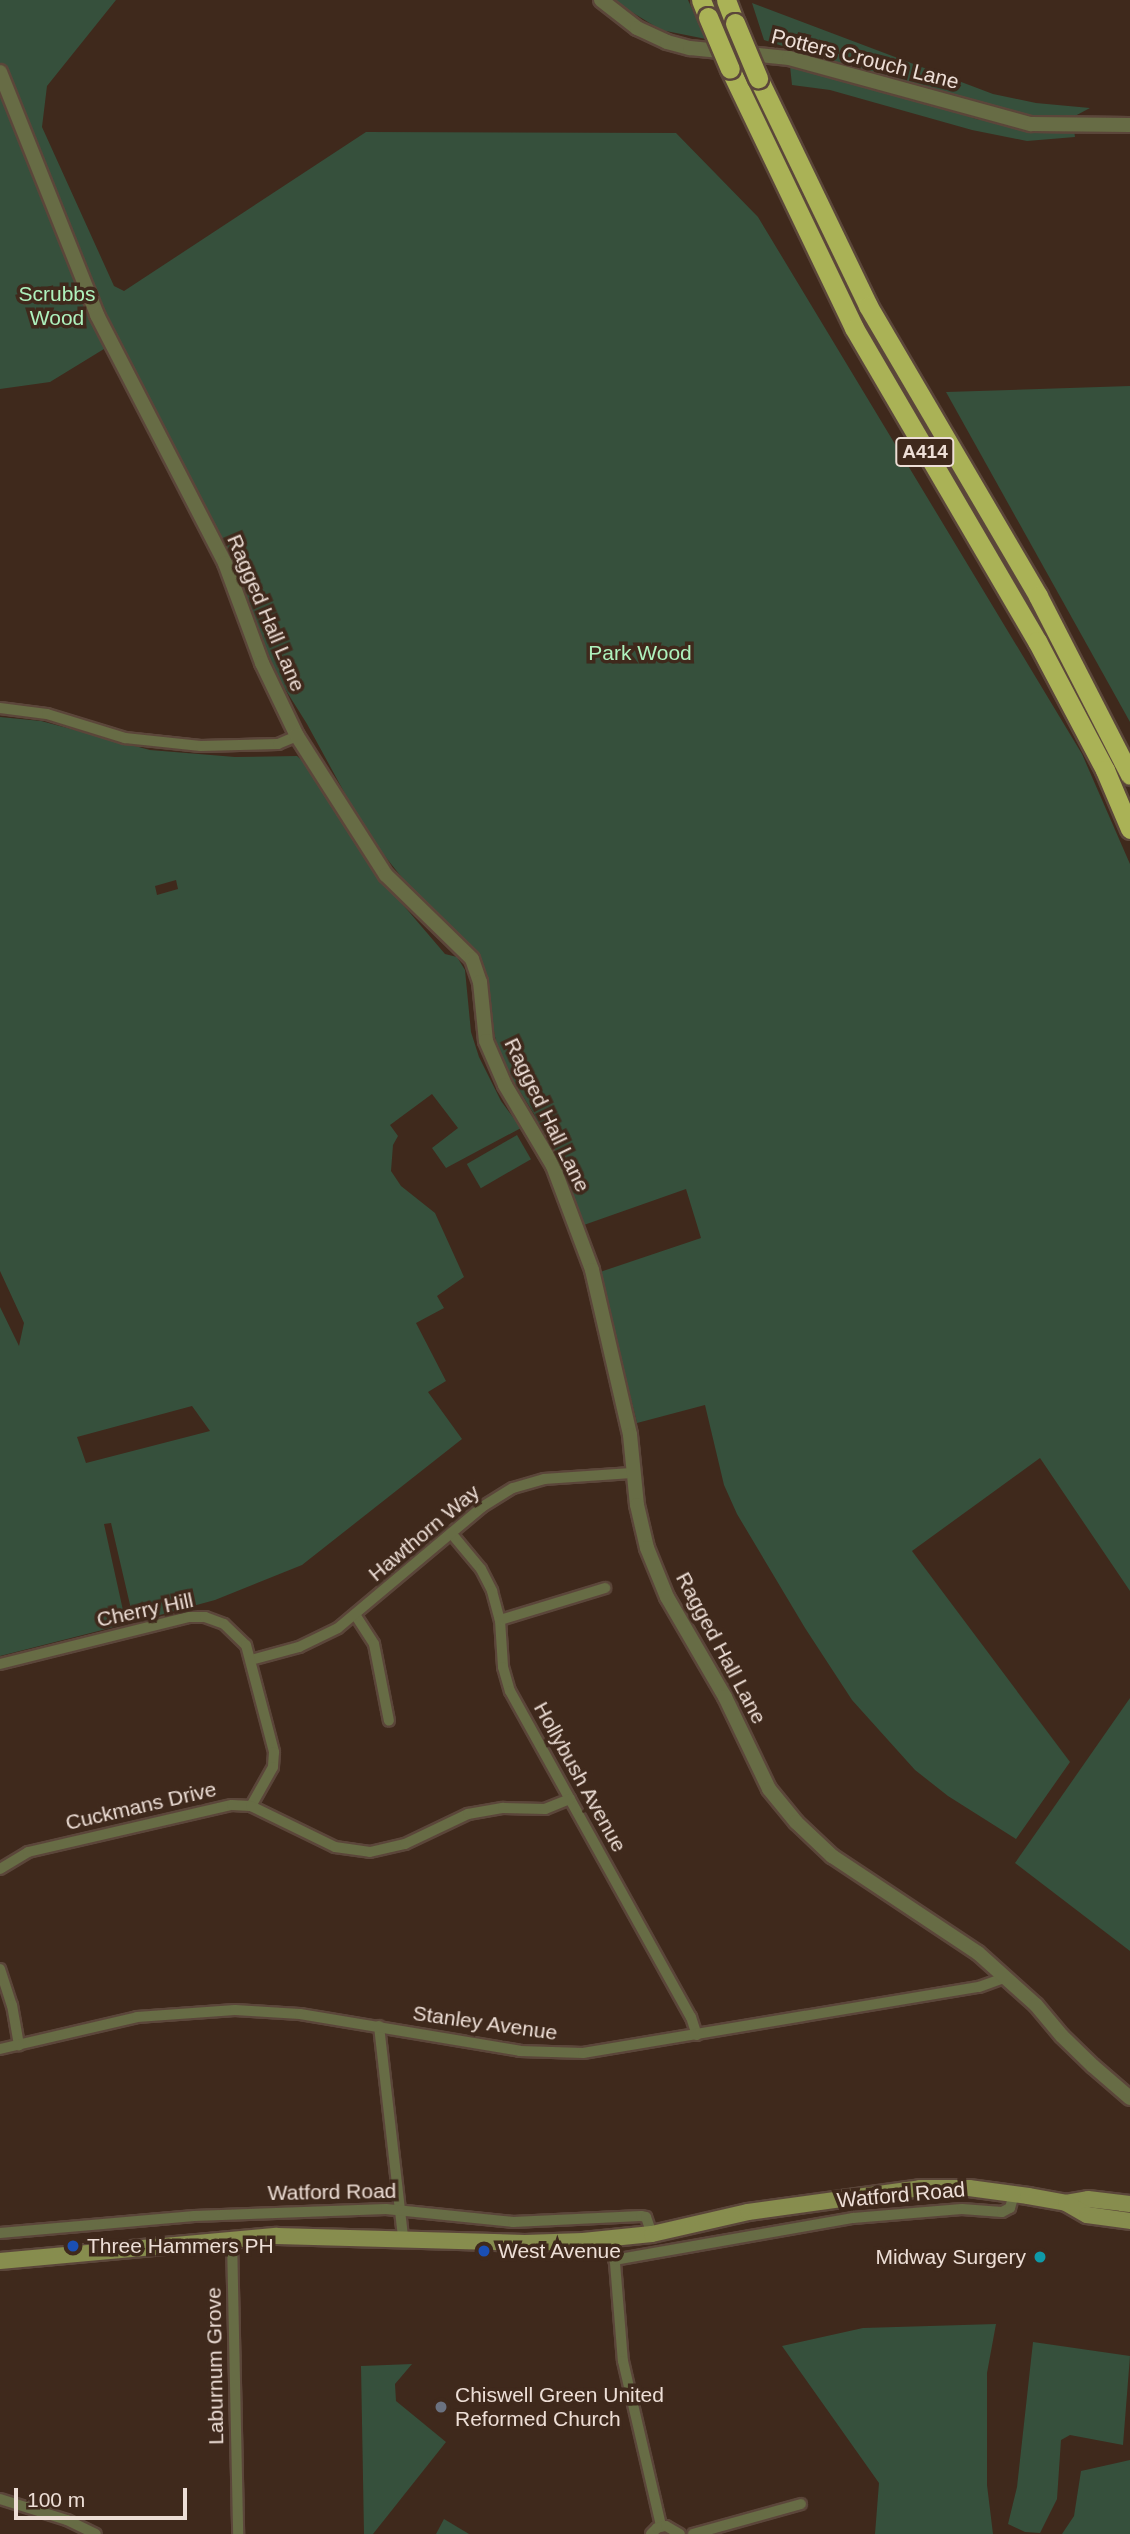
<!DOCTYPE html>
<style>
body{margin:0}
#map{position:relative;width:1130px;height:2534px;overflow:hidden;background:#3f291c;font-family:Helvetica,sans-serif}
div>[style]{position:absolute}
.green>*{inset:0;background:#36503c;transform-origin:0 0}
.roads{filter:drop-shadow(2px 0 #5b463a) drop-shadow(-2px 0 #5b463a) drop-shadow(0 2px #5b463a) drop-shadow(0 -2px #5b463a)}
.minor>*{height:10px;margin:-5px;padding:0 5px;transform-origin:5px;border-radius:5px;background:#676c45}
.tertiary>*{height:14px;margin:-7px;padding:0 7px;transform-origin:7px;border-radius:7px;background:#676c45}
.secondary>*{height:16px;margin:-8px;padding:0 8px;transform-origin:8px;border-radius:8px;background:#878d4e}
.trunk>*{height:19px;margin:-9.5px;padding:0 9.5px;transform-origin:9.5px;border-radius:9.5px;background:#aab256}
.bridges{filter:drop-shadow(2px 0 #5b463a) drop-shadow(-2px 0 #5b463a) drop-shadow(0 2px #5b463a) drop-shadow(0 -2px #5b463a)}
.trunk-bridge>*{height:19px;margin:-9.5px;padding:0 9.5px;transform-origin:9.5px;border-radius:9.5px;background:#aab256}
.dots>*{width:19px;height:19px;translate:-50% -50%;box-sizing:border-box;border:4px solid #3f291c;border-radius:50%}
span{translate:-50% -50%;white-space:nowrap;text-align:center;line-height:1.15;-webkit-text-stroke:7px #3f291c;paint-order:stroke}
.shield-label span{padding:2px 5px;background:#3f291c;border:2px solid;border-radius:5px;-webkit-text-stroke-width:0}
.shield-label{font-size:19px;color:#edded6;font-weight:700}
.street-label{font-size:21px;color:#edded6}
.park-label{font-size:21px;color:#aef1bd}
.poi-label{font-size:21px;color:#edded6}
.left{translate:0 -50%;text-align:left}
.right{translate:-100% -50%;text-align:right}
.scale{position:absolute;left:14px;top:2488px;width:173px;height:32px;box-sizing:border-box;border:4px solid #edded6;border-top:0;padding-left:9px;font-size:21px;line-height:24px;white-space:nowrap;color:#edded6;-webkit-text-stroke:5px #3f291c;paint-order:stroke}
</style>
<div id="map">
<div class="green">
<div style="clip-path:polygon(0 0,116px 0,47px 86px,42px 127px,114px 286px,124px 291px,366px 132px,676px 133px,758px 217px,1082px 754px,1130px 864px,1130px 1591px,1040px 1458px,912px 1551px,1070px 1762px,1016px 1839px,948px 1796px,915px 1770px,852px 1700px,805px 1628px,737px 1514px,724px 1485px,705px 1405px,637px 1423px,600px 1272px,701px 1238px,686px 1189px,581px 1226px,534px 1114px,499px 1058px,481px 961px,451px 929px,436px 920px,367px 834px,307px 724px,265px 657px,117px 341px,50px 382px,0 389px)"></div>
<div style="clip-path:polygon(612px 0,688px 0,706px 39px,661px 30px)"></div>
<div style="clip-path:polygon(752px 3px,993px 94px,1036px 103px,1090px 108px,1073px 117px,1031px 116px,804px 53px,764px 40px)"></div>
<div style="clip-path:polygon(790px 66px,896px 92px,976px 119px,1029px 128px,1074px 130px,1075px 137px,1027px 141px,972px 130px,830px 90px,792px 85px)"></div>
<div style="clip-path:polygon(1130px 386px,1130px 722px,946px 392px)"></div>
<div style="clip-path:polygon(evenodd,0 717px,41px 721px,150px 750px,235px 757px,297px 756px,315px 772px,381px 879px,445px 954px,457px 957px,465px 970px,471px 1032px,479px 1057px,501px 1101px,521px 1128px,446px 1168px,432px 1148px,458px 1128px,432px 1094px,390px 1125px,398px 1136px,393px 1145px,391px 1171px,401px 1186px,435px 1213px,464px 1277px,437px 1296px,444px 1308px,416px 1323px,446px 1381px,428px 1392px,462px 1439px,302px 1565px,215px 1600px,134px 1622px,111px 1523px,104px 1524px,126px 1624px,0 1656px,0 1307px,19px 1346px,24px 1323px,0 1271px,0 717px,176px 880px,178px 889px,157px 895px,155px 886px,176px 880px,0 717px,192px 1406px,210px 1431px,86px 1463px,77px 1437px,192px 1406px)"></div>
<div style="left:517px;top:1135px;width:28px;height:58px;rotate:60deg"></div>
<div style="clip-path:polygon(1130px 1698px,1130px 1951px,1015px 1863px)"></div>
<div style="clip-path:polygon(996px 2324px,987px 2373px,987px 2485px,993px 2534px,875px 2534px,879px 2483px,782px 2346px,863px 2328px)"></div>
<div style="clip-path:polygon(1033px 2342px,1130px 2356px,1123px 2445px,1070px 2435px,1061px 2440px,1057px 2499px,1040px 2533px,1025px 2532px,1008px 2524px,1017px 2487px)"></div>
<div style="clip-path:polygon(412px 2364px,395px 2384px,396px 2401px,446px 2442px,373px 2534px,364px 2534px,361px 2366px)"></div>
<div style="clip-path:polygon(1130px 2460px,1130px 2534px,1062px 2534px,1074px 2516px,1081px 2471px)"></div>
<div style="clip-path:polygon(444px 2519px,469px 2534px,436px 2534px)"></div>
</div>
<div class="roads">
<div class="minor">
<div style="left:0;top:708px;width:47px;rotate:7.3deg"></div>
<div style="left:47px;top:714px;width:82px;rotate:17.1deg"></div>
<div style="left:125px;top:738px;width:76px;rotate:6deg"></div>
<div style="left:201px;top:746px;width:77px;rotate:-1.5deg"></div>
<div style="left:278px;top:744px;width:21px;rotate:-23deg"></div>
<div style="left:451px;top:1533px;width:47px;rotate:50.2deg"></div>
<div style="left:481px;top:1569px;width:25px;rotate:63deg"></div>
<div style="left:492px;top:1591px;width:30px;rotate:75deg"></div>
<div style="left:500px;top:1620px;width:47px;rotate:86.3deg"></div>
<div style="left:503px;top:1667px;width:25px;rotate:74deg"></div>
<div style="left:510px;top:1691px;width:373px;rotate:61deg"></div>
<div style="left:691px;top:2017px;width:19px;rotate:72deg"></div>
<div style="left:356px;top:1616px;width:33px;rotate:57deg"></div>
<div style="left:374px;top:1644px;width:78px;rotate:79deg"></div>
<div style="left:500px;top:1620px;width:110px;rotate:-16.9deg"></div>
<div style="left:251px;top:1660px;width:50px;rotate:-15.2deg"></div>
<div style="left:299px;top:1647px;width:43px;rotate:-26deg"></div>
<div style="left:338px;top:1628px;width:188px;rotate:-40deg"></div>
<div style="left:482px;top:1507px;width:36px;rotate:-32deg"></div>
<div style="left:513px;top:1488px;width:33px;rotate:-16deg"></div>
<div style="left:545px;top:1479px;width:89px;rotate:-3.9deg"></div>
<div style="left:0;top:1664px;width:194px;rotate:-14deg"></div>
<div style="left:188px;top:1617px;width:17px"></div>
<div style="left:205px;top:1617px;width:20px;rotate:20deg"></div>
<div style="left:224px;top:1624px;width:30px;rotate:44deg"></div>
<div style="left:246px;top:1645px;width:111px;rotate:75.3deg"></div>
<div style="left:274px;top:1752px;width:15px;rotate:94deg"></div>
<div style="left:273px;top:1767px;width:45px;rotate:119.4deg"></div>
<div style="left:0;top:1869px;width:33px;rotate:-31deg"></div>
<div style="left:28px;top:1852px;width:209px;rotate:-13deg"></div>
<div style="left:232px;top:1805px;width:19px;rotate:3deg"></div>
<div style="left:251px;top:1806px;width:93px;rotate:26deg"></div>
<div style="left:335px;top:1847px;width:35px;rotate:8deg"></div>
<div style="left:370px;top:1852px;width:36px;rotate:-13deg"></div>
<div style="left:405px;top:1844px;width:70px;rotate:-25.5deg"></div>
<div style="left:468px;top:1814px;width:36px;rotate:-10deg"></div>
<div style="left:503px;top:1808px;width:42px;rotate:1.4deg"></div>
<div style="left:545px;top:1809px;width:27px;rotate:-22deg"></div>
<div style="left:0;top:1969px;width:38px;rotate:72deg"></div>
<div style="left:12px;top:2005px;width:41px;rotate:80.1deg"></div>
<div style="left:379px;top:2026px;width:213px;rotate:83.5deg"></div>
<div style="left:0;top:2049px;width:141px;rotate:-13.1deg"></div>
<div style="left:137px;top:2017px;width:98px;rotate:-4.1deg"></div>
<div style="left:235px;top:2010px;width:65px;rotate:3.5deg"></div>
<div style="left:300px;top:2014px;width:223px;rotate:9.5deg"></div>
<div style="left:520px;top:2051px;width:63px;rotate:1.8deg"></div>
<div style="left:583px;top:2053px;width:401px;rotate:-9.5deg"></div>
<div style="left:979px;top:1987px;width:29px;rotate:-20deg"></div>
<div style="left:0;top:2233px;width:195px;rotate:-5deg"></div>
<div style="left:194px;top:2216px;width:192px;rotate:-2.1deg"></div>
<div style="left:386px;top:2209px;width:128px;rotate:5.8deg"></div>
<div style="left:513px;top:2222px;width:128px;rotate:-2.7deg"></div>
<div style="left:641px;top:2216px;width:5px;rotate:11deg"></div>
<div style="left:646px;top:2217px;width:18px;rotate:71deg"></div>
<div style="left:613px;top:2238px;width:123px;rotate:85.4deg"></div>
<div style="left:623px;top:2361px;width:169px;rotate:77deg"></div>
<div style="left:232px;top:2239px;width:295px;rotate:88.8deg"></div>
<div style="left:614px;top:2260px;width:243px;rotate:-10deg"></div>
<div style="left:853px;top:2218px;width:109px;rotate:-4.7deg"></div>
<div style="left:962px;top:2209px;width:40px;rotate:4.3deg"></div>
<div style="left:1002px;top:2212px;width:9px;rotate:-27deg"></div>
<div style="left:1010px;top:2208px;width:15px;rotate:-74deg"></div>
<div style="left:0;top:2499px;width:70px;rotate:17.4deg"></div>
<div style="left:67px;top:2520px;width:32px;rotate:26deg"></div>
<div style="left:651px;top:2534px;width:8px;rotate:-45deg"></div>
<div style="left:657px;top:2528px;width:9px;rotate:-13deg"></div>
<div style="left:666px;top:2526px;width:16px;rotate:30deg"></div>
<div style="left:693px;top:2534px;width:112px;rotate:-15.5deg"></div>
</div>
<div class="tertiary">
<div style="left:601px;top:0;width:46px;rotate:37.9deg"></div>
<div style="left:637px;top:28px;width:33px;rotate:25deg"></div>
<div style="left:667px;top:42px;width:24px;rotate:15deg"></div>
<div style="left:690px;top:48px;width:100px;rotate:5.8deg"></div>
<div style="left:789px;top:58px;width:251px;rotate:15.3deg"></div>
<div style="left:1031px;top:124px;width:99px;rotate:0.6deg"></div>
<div style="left:0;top:72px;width:262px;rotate:68.2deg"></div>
<div style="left:97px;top:315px;width:279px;rotate:62.7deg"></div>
<div style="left:225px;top:563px;width:107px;rotate:69.7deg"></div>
<div style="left:262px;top:663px;width:81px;rotate:64.4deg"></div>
<div style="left:297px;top:736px;width:165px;rotate:57.4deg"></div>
<div style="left:386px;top:875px;width:120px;rotate:44.3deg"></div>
<div style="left:472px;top:959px;width:24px;rotate:71deg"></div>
<div style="left:480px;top:982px;width:59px;rotate:84.2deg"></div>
<div style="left:486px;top:1041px;width:48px;rotate:66.6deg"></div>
<div style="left:505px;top:1085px;width:94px;rotate:59.3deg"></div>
<div style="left:553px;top:1166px;width:111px;rotate:69.4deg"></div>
<div style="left:592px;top:1270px;width:169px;rotate:77deg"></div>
<div style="left:630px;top:1435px;width:70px;rotate:84.3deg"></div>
<div style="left:637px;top:1505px;width:44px;rotate:76.9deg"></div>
<div style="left:647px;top:1548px;width:53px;rotate:67.8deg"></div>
<div style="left:667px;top:1597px;width:116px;rotate:59.9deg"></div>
<div style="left:725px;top:1697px;width:102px;rotate:64.4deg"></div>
<div style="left:769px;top:1789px;width:43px;rotate:50.7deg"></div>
<div style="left:796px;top:1822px;width:50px;rotate:43.4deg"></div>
<div style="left:832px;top:1856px;width:175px;rotate:33.6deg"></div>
<div style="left:978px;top:1953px;width:78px;rotate:41.9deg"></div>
<div style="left:1036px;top:2005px;width:40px;rotate:50deg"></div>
<div style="left:1062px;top:2036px;width:43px;rotate:44.1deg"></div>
<div style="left:1093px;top:2066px;width:49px;rotate:40.9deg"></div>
</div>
<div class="secondary">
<div style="left:1066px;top:2203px;width:22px;rotate:-10deg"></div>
<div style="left:1088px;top:2199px;width:42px;rotate:6.8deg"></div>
<div style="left:0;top:2261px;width:278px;rotate:-5.2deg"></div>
<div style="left:277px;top:2236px;width:248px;rotate:1.6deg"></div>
<div style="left:525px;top:2243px;width:58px;rotate:-2deg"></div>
<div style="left:583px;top:2241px;width:69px;rotate:-5.8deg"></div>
<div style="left:652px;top:2234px;width:98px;rotate:-12.9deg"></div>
<div style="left:748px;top:2212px;width:174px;rotate:-7.9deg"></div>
<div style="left:920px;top:2188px;width:49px"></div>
<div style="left:969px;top:2188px;width:60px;rotate:7.7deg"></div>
<div style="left:1028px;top:2196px;width:39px;rotate:10deg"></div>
<div style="left:1066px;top:2203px;width:24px;rotate:30deg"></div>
<div style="left:1087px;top:2215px;width:43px;rotate:7.9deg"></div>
</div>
<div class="trunk">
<div style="left:701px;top:0;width:18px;rotate:68deg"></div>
<div style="left:726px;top:0;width:25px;rotate:69deg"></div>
<div style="left:730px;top:69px;width:287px;rotate:64.4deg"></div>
<div style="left:854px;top:328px;width:363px;rotate:59.7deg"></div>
<div style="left:1037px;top:641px;width:146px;rotate:62.2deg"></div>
<div style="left:1105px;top:770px;width:64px;rotate:67deg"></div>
<div style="left:758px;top:78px;width:253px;rotate:64.2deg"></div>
<div style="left:868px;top:306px;width:336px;rotate:59.6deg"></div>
<div style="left:1038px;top:596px;width:201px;rotate:62.8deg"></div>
</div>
</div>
<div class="bridges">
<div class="trunk-bridge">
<div style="left:708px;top:17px;width:56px;rotate:67.1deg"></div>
<div style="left:735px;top:23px;width:60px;rotate:67.3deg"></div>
</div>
</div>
<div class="dots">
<div style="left:73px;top:2246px;background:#1a4fb4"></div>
<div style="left:484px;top:2251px;background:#1a4fb4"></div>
<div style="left:1040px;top:2257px;background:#0f9aa8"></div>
<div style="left:441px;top:2407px;background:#6b7280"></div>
</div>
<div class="shield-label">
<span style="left:925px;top:452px">A414</span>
</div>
<div class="street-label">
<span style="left:865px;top:59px;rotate:14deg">Potters Crouch Lane</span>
<span style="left:266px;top:613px;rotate:67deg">Ragged Hall Lane</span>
<span style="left:547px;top:1115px;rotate:64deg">Ragged Hall Lane</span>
<span style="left:424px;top:1533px;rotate:-40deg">Hawthorn Way</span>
<span style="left:145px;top:1610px;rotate:-12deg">Cherry Hill</span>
<span style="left:721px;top:1648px;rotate:62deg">Ragged Hall Lane</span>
<span style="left:580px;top:1777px;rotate:61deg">Hollybush Avenue</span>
<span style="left:141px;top:1806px;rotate:-13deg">Cuckmans Drive</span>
<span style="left:485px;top:2023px;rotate:8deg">Stanley Avenue</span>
<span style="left:332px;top:2192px;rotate:-1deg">Watford Road</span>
<span style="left:901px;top:2195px;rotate:-5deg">Watford Road</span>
<span style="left:215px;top:2366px;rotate:-91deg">Laburnum Grove</span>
</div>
<div class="park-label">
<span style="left:57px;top:306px">Scrubbs<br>Wood</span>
<span style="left:640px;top:653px">Park Wood</span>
</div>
<div class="poi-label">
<span class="left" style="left:87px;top:2246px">Three Hammers PH</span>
<span class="left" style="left:498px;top:2251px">West Avenue</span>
<span class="right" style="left:1026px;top:2257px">Midway Surgery</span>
<span class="left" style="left:455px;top:2407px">Chiswell Green United<br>Reformed Church</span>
</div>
<div class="scale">100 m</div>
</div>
